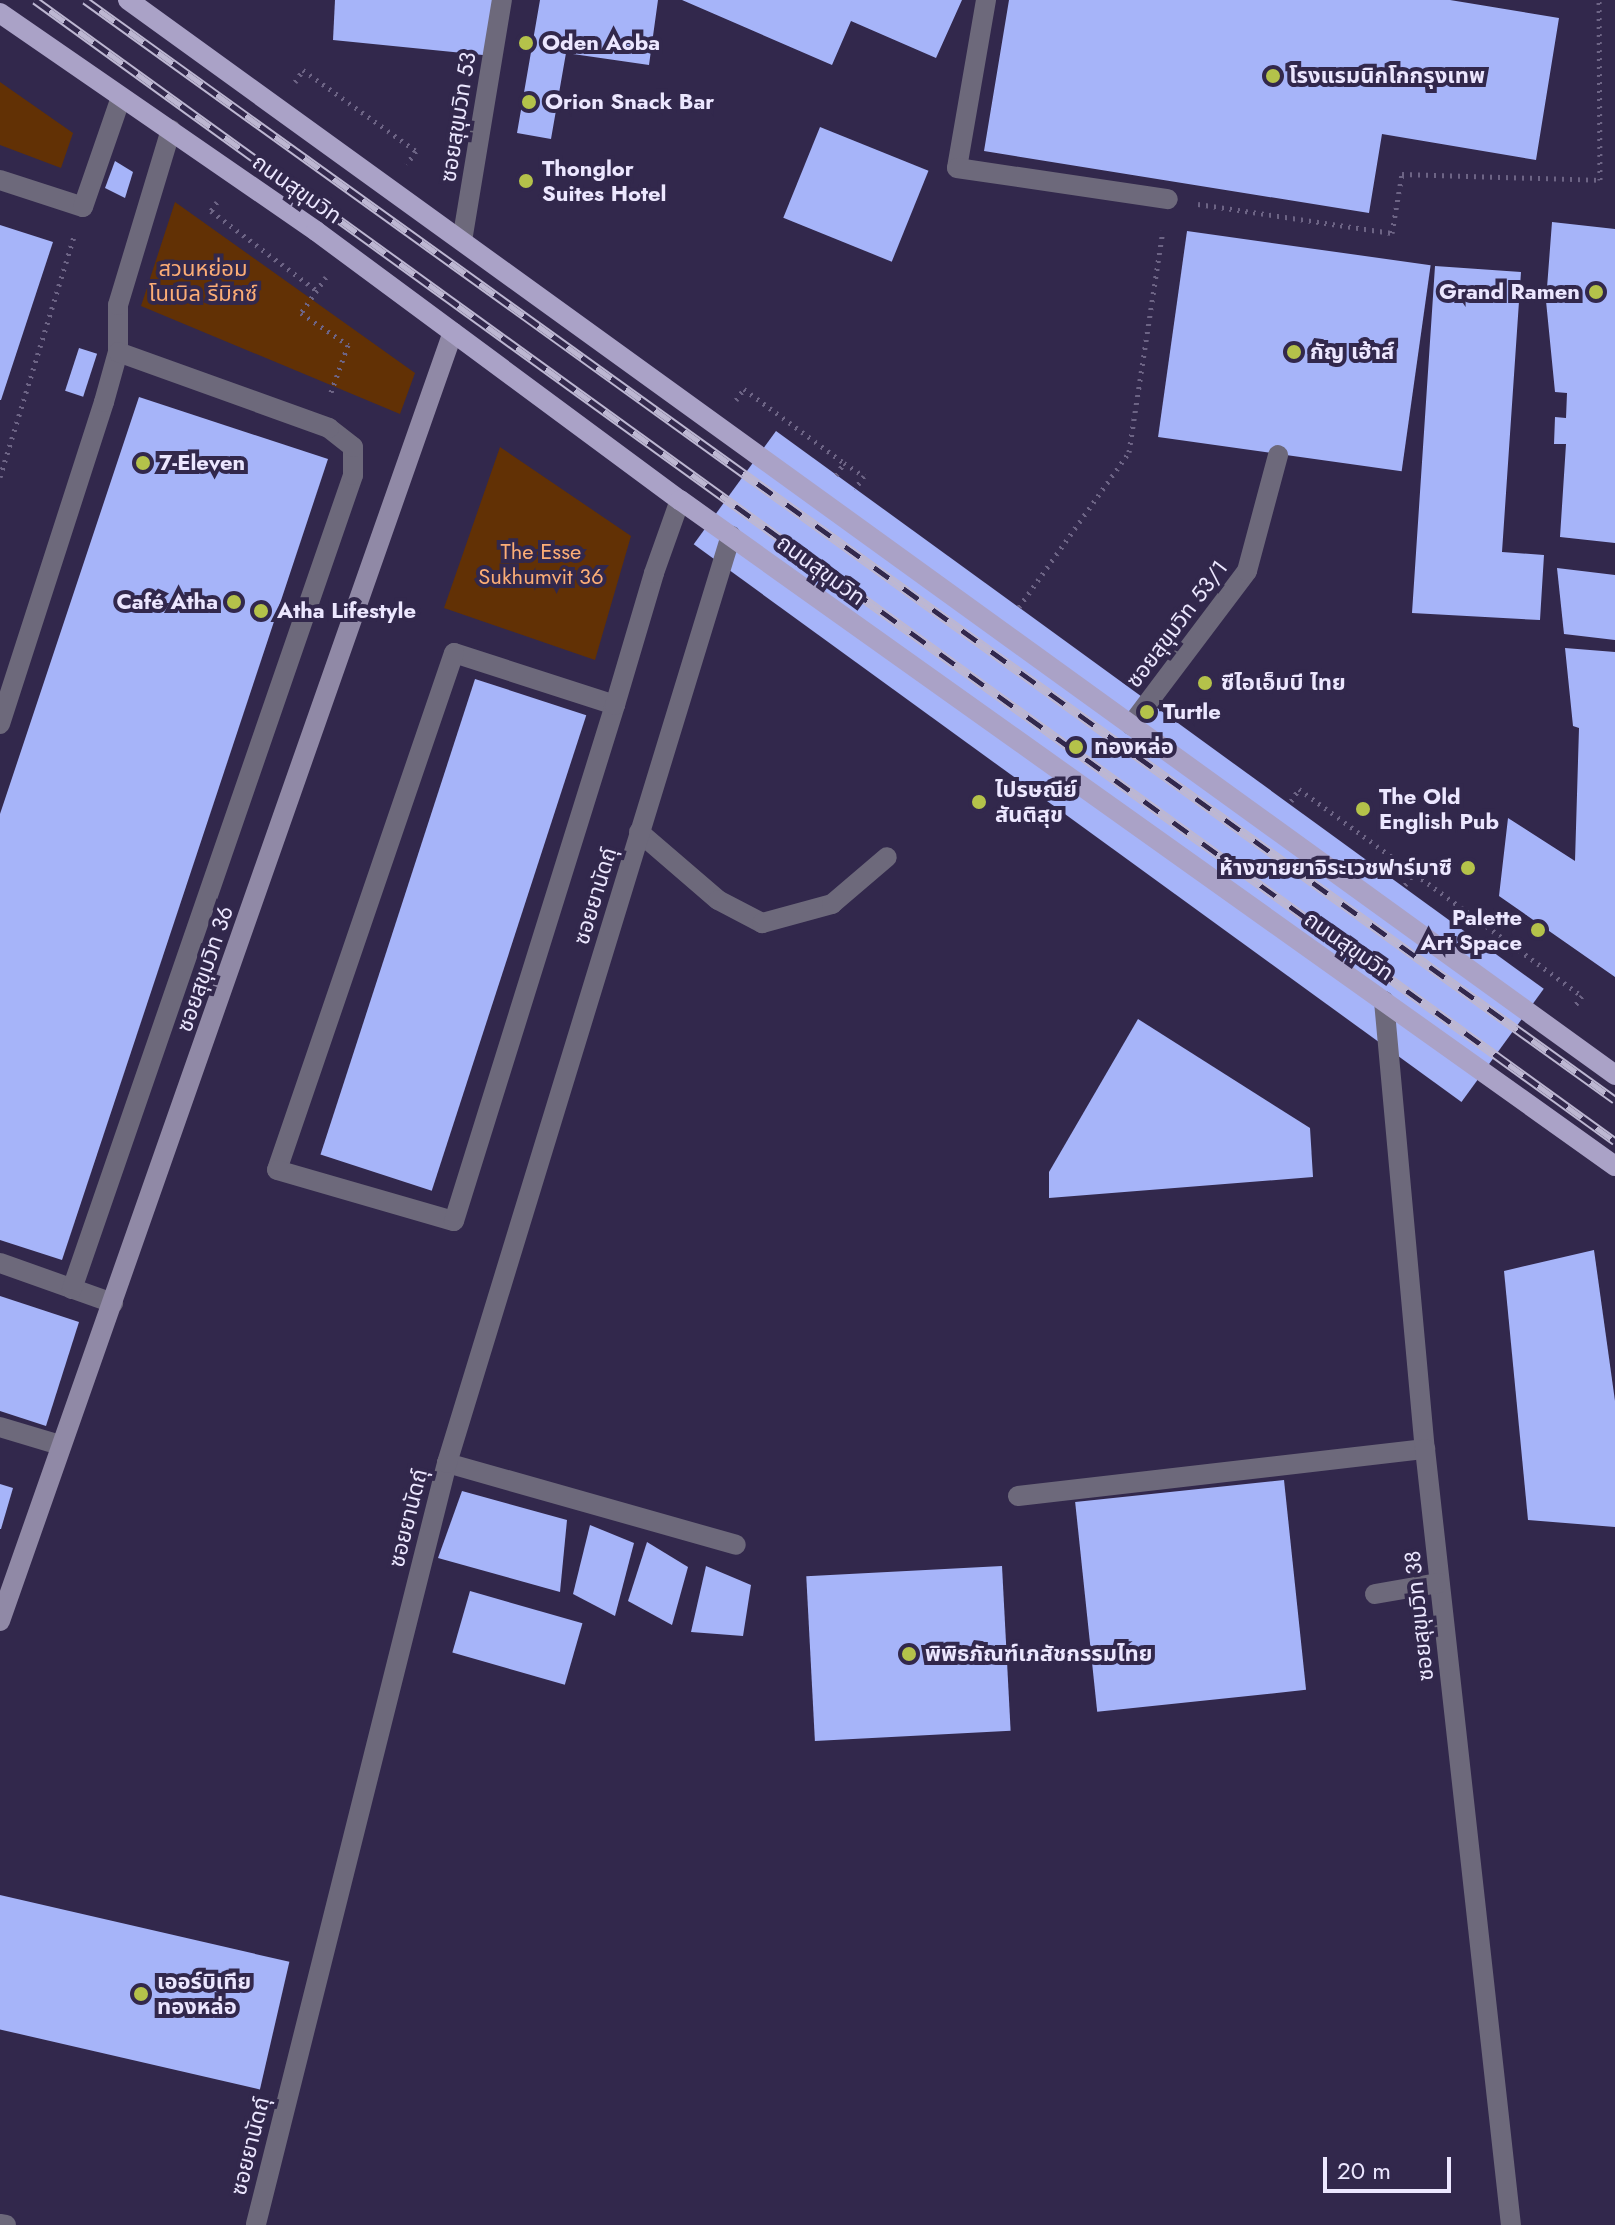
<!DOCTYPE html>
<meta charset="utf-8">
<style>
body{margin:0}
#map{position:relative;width:1615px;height:2225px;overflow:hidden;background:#32284c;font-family:Jost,"Noto Sans Thai",sans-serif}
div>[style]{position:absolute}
.green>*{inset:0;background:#623105}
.building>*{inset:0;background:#a6b4f9;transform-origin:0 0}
.path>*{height:5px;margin-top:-2.5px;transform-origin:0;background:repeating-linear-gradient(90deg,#6d6485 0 2px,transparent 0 8px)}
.lane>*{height:20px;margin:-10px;padding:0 10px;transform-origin:10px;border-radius:10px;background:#6d697b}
.street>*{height:20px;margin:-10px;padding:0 10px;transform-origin:10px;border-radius:10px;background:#6d697b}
.secondary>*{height:20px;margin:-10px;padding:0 10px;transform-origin:10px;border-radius:10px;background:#9089a6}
.primary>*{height:20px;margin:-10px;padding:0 10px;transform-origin:10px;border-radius:10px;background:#aaa2c7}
.rail>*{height:9px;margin-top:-4.5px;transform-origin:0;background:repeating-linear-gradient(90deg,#32284c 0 18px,#bdb7d2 0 36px);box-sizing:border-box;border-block:2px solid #bdb7d2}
.dots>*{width:22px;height:22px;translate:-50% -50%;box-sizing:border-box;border:4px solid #32284c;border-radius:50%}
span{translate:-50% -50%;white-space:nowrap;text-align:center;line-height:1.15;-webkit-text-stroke:8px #32284c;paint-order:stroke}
.poi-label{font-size:22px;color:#ece7ff;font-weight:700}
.left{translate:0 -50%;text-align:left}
.right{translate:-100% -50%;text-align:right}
.street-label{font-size:22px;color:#ece7ff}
.park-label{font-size:22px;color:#fcad76}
.scale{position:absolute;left:1323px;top:2157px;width:128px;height:36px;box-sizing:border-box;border:4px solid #ece7ff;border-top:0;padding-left:10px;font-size:24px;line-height:28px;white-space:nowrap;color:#ece7ff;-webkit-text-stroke:6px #32284c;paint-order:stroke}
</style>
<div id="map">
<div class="green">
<div style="clip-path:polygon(0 82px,73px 133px,61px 168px,0 145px)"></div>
<div style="clip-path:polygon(175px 202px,415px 373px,400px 414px,141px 306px)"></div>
<div style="clip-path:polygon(500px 447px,631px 536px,595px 660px,444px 608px)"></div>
</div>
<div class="building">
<div style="clip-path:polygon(335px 0,498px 0,493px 56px,333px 40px)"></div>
<div style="clip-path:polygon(540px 0,658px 0,649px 65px,566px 53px,551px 139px,517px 133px)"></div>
<div style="clip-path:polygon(682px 0,962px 0,936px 58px,851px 21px,832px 65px)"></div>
<div style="clip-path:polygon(1009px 0,1450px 0,1559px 18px,1536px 160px,1382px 134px,1369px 213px,984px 151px)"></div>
<div style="left:820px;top:127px;width:117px;height:98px;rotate:22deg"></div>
<div style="clip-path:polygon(115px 161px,133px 172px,125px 198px,105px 188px)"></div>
<div style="clip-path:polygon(1552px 222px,1615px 229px,1615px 543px,1560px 537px,1566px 444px,1554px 444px,1555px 417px,1566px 418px,1567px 393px,1555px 392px,1546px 301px)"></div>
<div style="clip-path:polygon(0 225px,53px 242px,1px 400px,0 400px)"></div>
<div style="left:1187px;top:231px;width:246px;height:208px;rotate:8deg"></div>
<div style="clip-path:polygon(1435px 266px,1521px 272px,1502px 552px,1544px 555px,1540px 620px,1412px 613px)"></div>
<div style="left:79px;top:348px;width:19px;height:45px;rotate:18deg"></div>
<div style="clip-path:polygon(139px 397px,328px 459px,62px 1260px,0 1240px,0 814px)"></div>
<div style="left:776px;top:431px;width:949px;height:140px;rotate:36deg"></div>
<div style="clip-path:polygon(1557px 568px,1615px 575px,1615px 640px,1564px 634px)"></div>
<div style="clip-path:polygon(1565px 648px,1615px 652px,1615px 977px,1499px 896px,1508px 818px,1575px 861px,1579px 728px,1573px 726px)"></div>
<div style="left:475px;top:679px;width:117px;height:500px;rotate:18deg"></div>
<div style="clip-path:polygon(1138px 1019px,1310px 1128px,1313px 1177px,1049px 1198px,1049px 1172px)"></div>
<div style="clip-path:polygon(1594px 1250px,1615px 1401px,1615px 1527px,1528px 1520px,1504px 1271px)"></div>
<div style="clip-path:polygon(0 1296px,79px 1322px,46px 1426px,0 1411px)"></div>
<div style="left:1284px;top:1480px;width:211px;height:210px;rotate:84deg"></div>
<div style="clip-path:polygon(0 1484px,13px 1488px,1px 1529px,0 1529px)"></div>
<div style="clip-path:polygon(462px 1491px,567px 1520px,560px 1592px,438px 1558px)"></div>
<div style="clip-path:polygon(590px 1525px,634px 1543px,615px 1616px,573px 1594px)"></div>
<div style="clip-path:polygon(647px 1542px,688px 1567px,672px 1625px,628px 1601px)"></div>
<div style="clip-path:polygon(706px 1566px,751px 1585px,743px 1636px,691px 1632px)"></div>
<div style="left:1002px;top:1566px;width:165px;height:196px;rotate:87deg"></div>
<div style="left:470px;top:1591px;width:117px;height:64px;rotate:16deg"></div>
<div style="left:0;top:1895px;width:297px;height:131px;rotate:13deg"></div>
</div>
<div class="path">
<div style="left:295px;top:82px;width:14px;rotate:-56deg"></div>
<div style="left:303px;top:70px;width:139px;rotate:35.6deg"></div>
<div style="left:416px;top:151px;width:16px;rotate:125deg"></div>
<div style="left:217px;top:202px;width:11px;rotate:124deg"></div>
<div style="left:211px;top:211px;width:131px;rotate:37deg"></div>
<div style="left:1198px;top:204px;width:196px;rotate:8.5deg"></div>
<div style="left:1392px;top:233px;width:60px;rotate:-80.4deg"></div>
<div style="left:1402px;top:174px;width:198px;rotate:1.7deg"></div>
<div style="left:1600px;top:180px;width:180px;rotate:-90.3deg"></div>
<div style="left:326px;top:277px;width:44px;rotate:124.8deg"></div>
<div style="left:301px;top:313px;width:57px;rotate:34.2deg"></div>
<div style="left:348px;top:345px;width:53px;rotate:109.8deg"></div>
<div style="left:736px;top:400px;width:14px;rotate:-54deg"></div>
<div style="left:744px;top:389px;width:124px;rotate:36.5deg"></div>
<div style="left:836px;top:475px;width:14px;rotate:-56deg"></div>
<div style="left:844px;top:463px;width:24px;rotate:33deg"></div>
<div style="left:864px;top:476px;width:16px;rotate:125deg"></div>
<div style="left:0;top:477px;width:251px;rotate:-72.9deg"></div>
<div style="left:1019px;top:607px;width:190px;rotate:-54.6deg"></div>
<div style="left:1129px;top:452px;width:224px;rotate:-81.3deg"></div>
<div style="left:1291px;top:801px;width:14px;rotate:-56deg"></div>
<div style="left:1299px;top:789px;width:351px;rotate:36.2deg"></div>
<div style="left:1582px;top:996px;width:14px;rotate:126deg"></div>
<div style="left:1405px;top:885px;width:15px;rotate:-53deg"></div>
</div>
<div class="lane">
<div style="left:986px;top:0;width:170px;rotate:99.8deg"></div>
<div style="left:957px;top:168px;width:213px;rotate:8.4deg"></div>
<div style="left:0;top:180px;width:87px;rotate:18deg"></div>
<div style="left:83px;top:207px;width:116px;rotate:-70.9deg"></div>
<div style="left:615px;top:705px;width:169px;rotate:-162.1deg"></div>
<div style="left:454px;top:653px;width:546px;rotate:108.9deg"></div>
<div style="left:277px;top:1170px;width:184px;rotate:16.1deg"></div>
<div style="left:454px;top:1221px;width:541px;rotate:-72.67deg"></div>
<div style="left:615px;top:705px;width:138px;rotate:-73.5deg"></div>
<div style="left:654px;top:573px;width:77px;rotate:-70.4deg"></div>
<div style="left:0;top:724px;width:338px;rotate:-72.1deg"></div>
<div style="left:104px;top:402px;width:52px;rotate:-74.4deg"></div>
<div style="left:118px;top:352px;width:47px;rotate:-90deg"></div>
<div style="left:118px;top:305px;width:183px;rotate:-73.2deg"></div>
<div style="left:639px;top:832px;width:104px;rotate:40.7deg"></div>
<div style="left:718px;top:900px;width:50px;rotate:27.6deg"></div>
<div style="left:762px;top:923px;width:73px;rotate:-15.2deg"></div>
<div style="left:832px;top:904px;width:72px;rotate:-40.5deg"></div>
<div style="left:0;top:1263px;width:120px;rotate:19.5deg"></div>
<div style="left:72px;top:1289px;width:861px;rotate:-70.95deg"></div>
<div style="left:353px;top:475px;width:28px;rotate:-90deg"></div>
<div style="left:353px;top:447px;width:31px;rotate:-142deg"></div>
<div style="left:329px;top:428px;width:224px;rotate:-160.2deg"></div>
<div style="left:447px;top:1463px;width:300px;rotate:15.8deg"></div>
<div style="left:1018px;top:1496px;width:410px;rotate:-6.6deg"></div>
<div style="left:0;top:2224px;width:6px;rotate:9deg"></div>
<div style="left:256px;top:2224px;width:785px;rotate:-75.91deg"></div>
<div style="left:447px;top:1463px;width:970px;rotate:-72.98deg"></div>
</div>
<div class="street">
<div style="left:462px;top:241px;width:244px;rotate:-80.6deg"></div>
<div style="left:1131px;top:725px;width:193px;rotate:-53deg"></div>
<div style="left:1247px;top:571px;width:120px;rotate:-75deg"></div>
<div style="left:1384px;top:1001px;width:450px;rotate:84.8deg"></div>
<div style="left:1425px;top:1449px;width:781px;rotate:83.68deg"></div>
<div style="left:0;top:1427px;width:63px;rotate:16.7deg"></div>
<div style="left:1375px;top:1594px;width:65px;rotate:-9.8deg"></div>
</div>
<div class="secondary">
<div style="left:0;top:1621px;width:1366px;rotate:-70.64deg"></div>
</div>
<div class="primary">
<div style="left:128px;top:0;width:1835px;rotate:35.86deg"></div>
<div style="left:0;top:13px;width:384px;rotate:34.6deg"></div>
<div style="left:316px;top:231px;width:453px;rotate:36.5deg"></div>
<div style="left:680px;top:500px;width:1148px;rotate:35.46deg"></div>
</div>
<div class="rail">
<div style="left:35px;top:0;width:1949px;rotate:35.84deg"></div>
<div style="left:85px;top:0;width:1884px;rotate:35.71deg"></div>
</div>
<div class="dots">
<div style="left:526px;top:43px;background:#b4c24a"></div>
<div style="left:1273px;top:76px;background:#b4c24a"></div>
<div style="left:529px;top:102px;background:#b4c24a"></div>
<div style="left:526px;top:181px;background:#b4c24a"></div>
<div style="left:1596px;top:292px;background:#b4c24a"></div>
<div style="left:1294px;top:352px;background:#b4c24a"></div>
<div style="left:143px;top:463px;background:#b4c24a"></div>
<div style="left:234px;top:602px;background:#b4c24a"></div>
<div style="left:261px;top:611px;background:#b4c24a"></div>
<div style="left:1205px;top:683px;background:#b4c24a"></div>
<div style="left:1147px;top:712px;background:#b4c24a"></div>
<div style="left:1076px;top:747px;background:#b4c24a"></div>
<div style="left:979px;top:802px;background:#b4c24a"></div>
<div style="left:1363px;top:809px;background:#b4c24a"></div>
<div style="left:1468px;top:868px;background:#b4c24a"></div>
<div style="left:1538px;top:930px;background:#b4c24a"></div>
<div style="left:909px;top:1654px;background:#b4c24a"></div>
<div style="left:141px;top:1994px;background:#b4c24a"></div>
</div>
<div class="poi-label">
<span class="left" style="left:542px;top:43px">Oden Aoba</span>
<span class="left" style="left:1289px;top:76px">โรงแรมนิกโกกรุงเทพ</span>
<span class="left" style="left:545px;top:102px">Orion Snack Bar</span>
<span class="left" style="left:542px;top:181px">Thonglor<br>Suites Hotel</span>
<span class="right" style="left:1580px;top:292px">Grand Ramen</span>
<span class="left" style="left:1310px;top:352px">กัญ เฮ้าส์</span>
<span class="left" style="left:159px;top:463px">7-Eleven</span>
<span class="right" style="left:218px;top:602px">Café Atha</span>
<span class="left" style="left:277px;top:611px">Atha Lifestyle</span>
<span class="left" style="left:1221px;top:683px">ซีไอเอ็มบี ไทย</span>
<span class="left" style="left:1163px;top:712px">Turtle</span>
<span class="left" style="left:1094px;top:747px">ทองหล่อ</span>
<span class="left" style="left:995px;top:802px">ไปรษณีย์<br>สันติสุข</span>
<span class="left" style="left:1379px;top:809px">The Old<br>English Pub</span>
<span class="right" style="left:1452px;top:868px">ห้างขายยาจิระเวชฟาร์มาซี</span>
<span class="right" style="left:1522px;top:930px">Palette<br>Art Space</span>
<span class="left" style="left:925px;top:1654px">พิพิธภัณฑ์เภสัชกรรมไทย</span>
<span class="left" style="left:157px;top:1994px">เออร์บิเทีย<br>ทองหล่อ</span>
</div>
<div class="street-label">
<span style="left:458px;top:117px;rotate:-81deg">ซอยสุขุมวิท 53</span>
<span style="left:297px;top:189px;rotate:35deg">ถนนสุขุมวิท</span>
<span style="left:821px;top:570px;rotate:36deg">ถนนสุขุมวิท</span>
<span style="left:1177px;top:624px;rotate:-53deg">ซอยสุขุมวิท 53/1</span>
<span style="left:595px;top:896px;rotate:-73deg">ซอยยานัดถุ์</span>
<span style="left:1349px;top:946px;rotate:35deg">ถนนสุขุมวิท</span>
<span style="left:205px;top:969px;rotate:-71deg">ซอยสุขุมวิท 36</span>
<span style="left:408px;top:1518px;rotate:-76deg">ซอยยานัดถุ์</span>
<span style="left:1419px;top:1616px;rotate:-96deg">ซอยสุขุมวิท 38</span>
<span style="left:250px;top:2146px;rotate:-76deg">ซอยยานัดถุ์</span>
</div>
<div class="park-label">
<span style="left:203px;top:281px">สวนหย่อม<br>โนเบิล รีมิกซ์</span>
<span style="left:541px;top:564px">The Esse<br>Sukhumvit 36</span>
</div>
<div class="scale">20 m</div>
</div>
